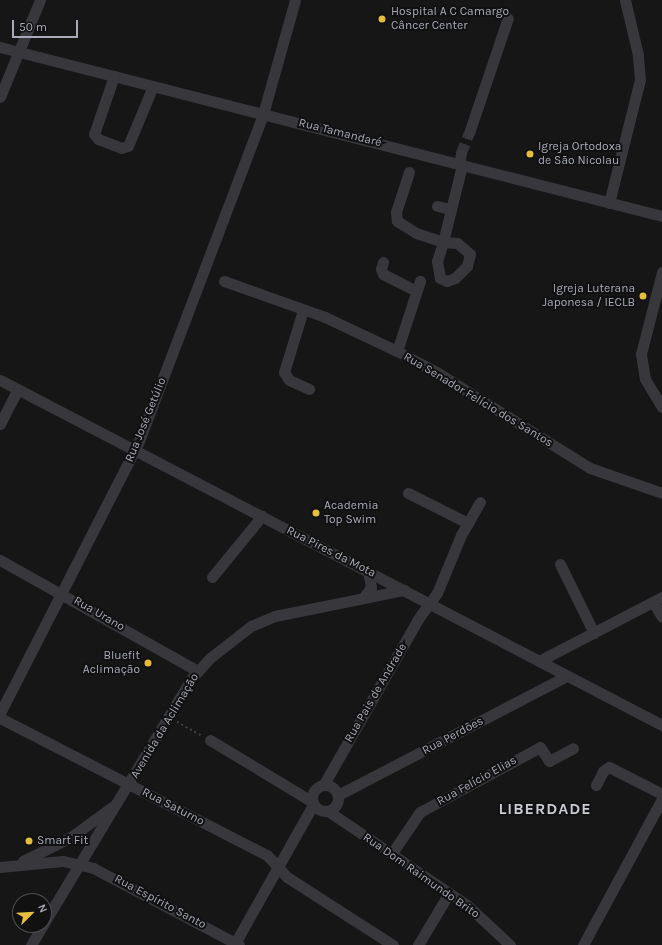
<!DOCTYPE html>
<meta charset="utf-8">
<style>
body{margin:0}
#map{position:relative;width:662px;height:945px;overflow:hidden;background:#161617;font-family:Karla,sans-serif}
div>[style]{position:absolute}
.minor-tunnel>*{height:11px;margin-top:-5.5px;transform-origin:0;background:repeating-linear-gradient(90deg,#333437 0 11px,transparent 0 16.5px)}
.path>*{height:1.5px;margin-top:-0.75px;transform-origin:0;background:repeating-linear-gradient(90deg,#3d3e43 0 2px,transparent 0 5px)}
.minor>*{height:11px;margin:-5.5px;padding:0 5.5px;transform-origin:5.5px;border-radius:5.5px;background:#37373c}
.minor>.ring{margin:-5.5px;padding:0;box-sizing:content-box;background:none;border:11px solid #37373c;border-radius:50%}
.dots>*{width:11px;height:11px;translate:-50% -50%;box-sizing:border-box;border:2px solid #111112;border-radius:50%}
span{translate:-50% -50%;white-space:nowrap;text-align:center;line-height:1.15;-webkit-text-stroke:4px #111112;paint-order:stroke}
.poi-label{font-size:12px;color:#a8abb7}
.left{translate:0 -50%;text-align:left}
.right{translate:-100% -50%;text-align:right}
.street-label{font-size:12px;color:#a8abb7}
.district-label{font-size:16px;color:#c9cbd3;font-weight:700;letter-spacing:1px}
.north{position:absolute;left:12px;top:893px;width:40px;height:40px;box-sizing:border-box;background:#111112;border:1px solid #4d4f54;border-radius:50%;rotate:66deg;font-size:11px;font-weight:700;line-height:16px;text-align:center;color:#a8abb7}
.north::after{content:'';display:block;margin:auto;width:14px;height:18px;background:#e7bd3e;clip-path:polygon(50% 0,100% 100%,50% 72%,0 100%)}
.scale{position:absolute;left:12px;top:20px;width:66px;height:18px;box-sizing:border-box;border:2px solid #a8abb7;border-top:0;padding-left:5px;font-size:12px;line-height:14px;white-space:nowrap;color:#a8abb7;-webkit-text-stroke:3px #111112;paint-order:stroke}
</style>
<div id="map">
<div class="minor-tunnel">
<div style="left:461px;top:154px;width:22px;rotate:-69deg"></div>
</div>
<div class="path">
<div style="left:177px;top:722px;width:29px;rotate:29deg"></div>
</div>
<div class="minor">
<div style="left:0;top:47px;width:683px;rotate:14.32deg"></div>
<div style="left:114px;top:76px;width:61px;rotate:109deg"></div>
<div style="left:94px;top:134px;width:6px;rotate:51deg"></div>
<div style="left:98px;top:139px;width:25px;rotate:21deg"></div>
<div style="left:121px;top:148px;width:7px;rotate:-16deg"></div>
<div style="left:128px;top:146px;width:65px;rotate:-67.4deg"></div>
<div style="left:0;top:97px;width:105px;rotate:-67.6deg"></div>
<div style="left:469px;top:133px;width:121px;rotate:-71.3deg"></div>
<div style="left:459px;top:164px;width:10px;rotate:-79deg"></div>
<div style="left:409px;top:172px;width:42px;rotate:108deg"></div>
<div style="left:396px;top:212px;width:9px;rotate:84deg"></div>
<div style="left:397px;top:221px;width:22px;rotate:32deg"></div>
<div style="left:416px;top:233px;width:28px;rotate:18deg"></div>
<div style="left:443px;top:242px;width:14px;rotate:4deg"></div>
<div style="left:457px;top:243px;width:17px;rotate:40deg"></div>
<div style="left:470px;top:254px;width:12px;rotate:104deg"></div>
<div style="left:467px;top:266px;width:17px;rotate:135deg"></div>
<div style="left:455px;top:278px;width:9px;rotate:159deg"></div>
<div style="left:447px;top:281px;width:8px;rotate:-157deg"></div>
<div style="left:440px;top:278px;width:17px;rotate:-100deg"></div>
<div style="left:437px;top:261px;width:20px;rotate:-72deg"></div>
<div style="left:443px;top:242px;width:79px;rotate:-76.1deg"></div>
<div style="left:609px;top:203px;width:127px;rotate:-75.9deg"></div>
<div style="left:640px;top:80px;width:25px;rotate:-95deg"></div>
<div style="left:638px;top:55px;width:57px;rotate:-103.3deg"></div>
<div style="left:437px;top:206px;width:13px;rotate:13deg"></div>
<div style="left:383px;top:262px;width:7px;rotate:106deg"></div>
<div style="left:381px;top:269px;width:5px;rotate:68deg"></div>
<div style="left:383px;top:274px;width:37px;rotate:27deg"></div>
<div style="left:662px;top:272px;width:85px;rotate:104.4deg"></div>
<div style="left:641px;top:354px;width:25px;rotate:81deg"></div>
<div style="left:645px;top:379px;width:33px;rotate:59deg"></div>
<div style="left:224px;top:281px;width:107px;rotate:19.6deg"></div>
<div style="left:325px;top:317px;width:80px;rotate:25.3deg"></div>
<div style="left:397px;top:351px;width:47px;rotate:28.2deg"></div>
<div style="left:438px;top:373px;width:179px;rotate:32deg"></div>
<div style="left:590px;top:468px;width:76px;rotate:19.1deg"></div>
<div style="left:303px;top:310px;width:65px;rotate:107deg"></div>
<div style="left:284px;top:372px;width:9px;rotate:58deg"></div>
<div style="left:289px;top:380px;width:22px;rotate:24deg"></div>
<div style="left:397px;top:351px;width:74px;rotate:-71.8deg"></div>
<div style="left:0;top:380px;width:747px;rotate:27.53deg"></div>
<div style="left:0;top:424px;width:39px;rotate:-63deg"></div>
<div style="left:408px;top:493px;width:67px;rotate:26.6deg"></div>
<div style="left:0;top:560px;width:227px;rotate:29.3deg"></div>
<div style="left:560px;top:564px;width:77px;rotate:63.8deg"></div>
<div style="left:212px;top:577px;width:79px;rotate:-50.7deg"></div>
<div style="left:364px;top:597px;width:12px;rotate:-55deg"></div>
<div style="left:371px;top:587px;width:16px;rotate:-101deg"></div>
<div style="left:653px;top:602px;width:17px;rotate:59deg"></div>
<div style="left:539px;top:661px;width:139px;rotate:-27.5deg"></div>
<div style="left:0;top:713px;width:305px;rotate:-62.9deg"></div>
<div style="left:139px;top:441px;width:350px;rotate:-69.2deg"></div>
<div style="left:263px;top:114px;width:118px;rotate:-74.3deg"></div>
<div style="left:0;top:718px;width:300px;rotate:27.2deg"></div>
<div style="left:267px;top:855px;width:30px;rotate:48deg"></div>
<div style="left:287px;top:877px;width:126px;rotate:32.7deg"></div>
<div style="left:210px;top:740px;width:118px;rotate:31.1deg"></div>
<div style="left:324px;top:784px;width:190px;rotate:-60.3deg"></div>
<div style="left:418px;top:619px;width:32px;rotate:-54deg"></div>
<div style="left:437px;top:593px;width:63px;rotate:-67.5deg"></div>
<div style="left:461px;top:535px;width:38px;rotate:-60deg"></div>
<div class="ring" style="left:312px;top:785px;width:15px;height:15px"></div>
<div style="left:596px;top:785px;width:16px;rotate:-63deg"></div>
<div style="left:603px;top:771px;width:7px;rotate:-34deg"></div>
<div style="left:609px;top:767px;width:59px;rotate:27deg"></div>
<div style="left:338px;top:795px;width:258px;rotate:-27.5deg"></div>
<div style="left:328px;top:811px;width:168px;rotate:34.1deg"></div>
<div style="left:467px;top:905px;width:59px;rotate:42.9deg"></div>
<div style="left:392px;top:853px;width:50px;rotate:-55.7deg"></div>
<div style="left:420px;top:812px;width:136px;rotate:-28.4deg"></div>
<div style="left:540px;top:747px;width:17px;rotate:57deg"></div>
<div style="left:549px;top:761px;width:27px;rotate:-28deg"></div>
<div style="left:23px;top:861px;width:54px;rotate:-26.6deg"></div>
<div style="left:71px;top:837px;width:51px;rotate:-36.2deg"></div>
<div style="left:0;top:867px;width:63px;rotate:-5.4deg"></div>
<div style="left:63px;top:861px;width:31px;rotate:13deg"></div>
<div style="left:93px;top:868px;width:165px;rotate:27.8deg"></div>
<div style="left:44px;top:923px;width:285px;rotate:-58.9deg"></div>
<div style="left:191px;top:679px;width:28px;rotate:-48deg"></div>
<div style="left:210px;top:658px;width:52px;rotate:-38deg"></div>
<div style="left:251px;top:626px;width:26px;rotate:-23deg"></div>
<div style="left:275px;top:616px;width:132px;rotate:-11.4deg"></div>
<div style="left:31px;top:945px;width:23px;rotate:-59deg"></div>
<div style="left:234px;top:945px;width:161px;rotate:-60.6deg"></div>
<div style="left:418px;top:945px;width:61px;rotate:-59.2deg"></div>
<div style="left:583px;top:945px;width:166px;rotate:-61.6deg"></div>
</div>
<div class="dots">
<div style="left:382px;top:19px;background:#e7bd3e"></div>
<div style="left:530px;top:154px;background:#e7bd3e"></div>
<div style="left:643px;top:296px;background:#e7bd3e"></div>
<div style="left:316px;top:513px;background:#e7bd3e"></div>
<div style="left:148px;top:663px;background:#e7bd3e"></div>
<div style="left:29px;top:841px;background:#e7bd3e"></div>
</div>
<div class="poi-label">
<span class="left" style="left:391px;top:19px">Hospital A C Camargo<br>Câncer Center</span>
<span class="left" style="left:538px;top:154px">Igreja Ortodoxa<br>de São Nicolau</span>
<span class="right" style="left:635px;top:296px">Igreja Luterana<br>Japonesa / IECLB</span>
<span class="left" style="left:324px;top:513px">Academia<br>Top Swim</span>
<span class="right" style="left:140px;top:663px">Bluefit<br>Aclimação</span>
<span class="left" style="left:37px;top:841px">Smart Fit</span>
</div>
<div class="street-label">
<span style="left:340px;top:133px;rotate:14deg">Rua Tamandaré</span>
<span style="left:478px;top:400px;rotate:31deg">Rua Senador Felício dos Santos</span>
<span style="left:146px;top:420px;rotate:-68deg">Rua José Getúlio</span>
<span style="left:331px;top:552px;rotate:27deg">Rua Pires da Mota</span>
<span style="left:99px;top:614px;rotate:30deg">Rua Urano</span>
<span style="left:376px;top:693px;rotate:-60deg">Rua Pais de Andrade</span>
<span style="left:165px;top:726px;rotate:-59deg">Avenida da Aclimação</span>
<span style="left:453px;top:736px;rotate:-28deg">Rua Perdões</span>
<span style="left:477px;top:781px;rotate:-29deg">Rua Felício Elias</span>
<span style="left:173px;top:807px;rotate:27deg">Rua Saturno</span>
<span style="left:421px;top:876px;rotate:35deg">Rua Dom Raimundo Brito</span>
<span style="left:160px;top:902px;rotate:28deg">Rua Espírito Santo</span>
</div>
<div class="district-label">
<span style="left:545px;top:809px">LIBERDADE</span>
</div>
<div class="north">N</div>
<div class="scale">50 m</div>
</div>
